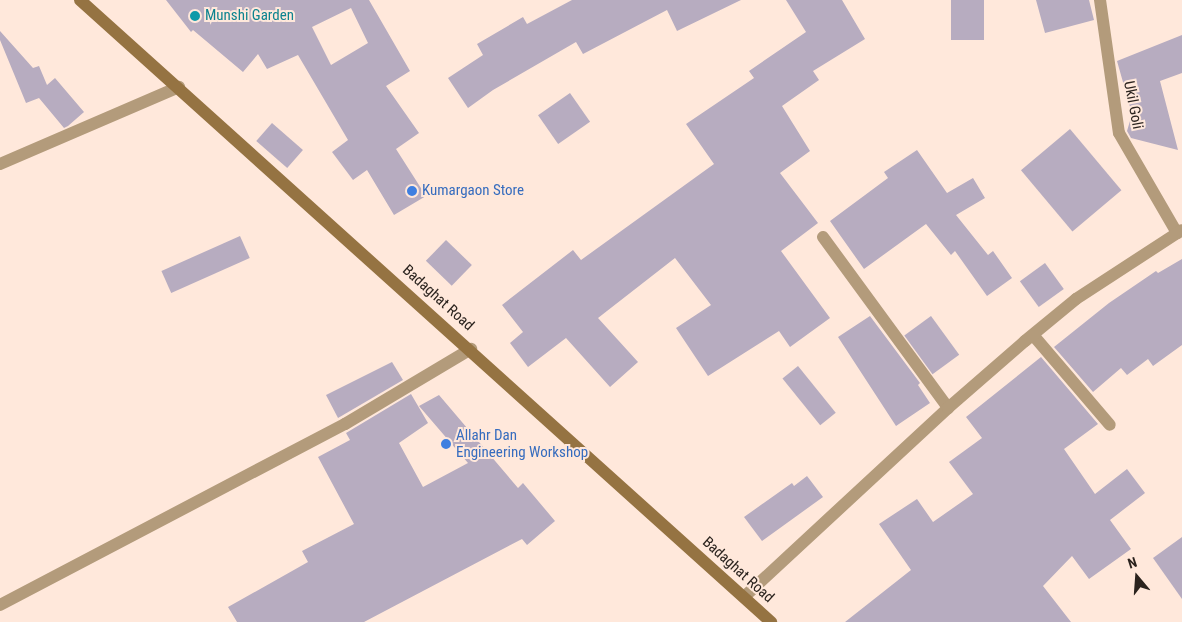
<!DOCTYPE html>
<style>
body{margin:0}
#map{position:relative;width:1182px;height:622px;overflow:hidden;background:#ffe8db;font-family:"Roboto Condensed",sans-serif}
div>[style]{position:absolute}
.building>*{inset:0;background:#b7acc0;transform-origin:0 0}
.minor>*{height:12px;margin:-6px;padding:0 6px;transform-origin:6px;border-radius:6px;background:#b39b7b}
.secondary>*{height:12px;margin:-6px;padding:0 6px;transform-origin:6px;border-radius:6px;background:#957342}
.dots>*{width:14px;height:14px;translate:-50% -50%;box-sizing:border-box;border:2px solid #ffe8db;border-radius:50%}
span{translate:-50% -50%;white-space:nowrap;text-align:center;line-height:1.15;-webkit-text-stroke:4px #ffe8db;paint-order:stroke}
.culture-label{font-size:15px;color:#0d838f}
.left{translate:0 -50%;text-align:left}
.street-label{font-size:15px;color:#2b231e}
.shop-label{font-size:15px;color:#366cbe}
.north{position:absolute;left:1112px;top:552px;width:50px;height:50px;-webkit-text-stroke:4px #ffe8db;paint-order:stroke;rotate:342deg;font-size:14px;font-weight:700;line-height:20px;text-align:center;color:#2b231e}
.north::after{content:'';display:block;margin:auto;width:18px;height:22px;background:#2b231e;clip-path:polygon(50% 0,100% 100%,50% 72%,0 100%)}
</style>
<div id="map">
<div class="building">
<div style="clip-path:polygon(evenodd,166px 0,369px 0,410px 71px,386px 86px,419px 133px,396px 149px,426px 196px,394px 215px,367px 170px,353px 180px,332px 152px,348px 140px,298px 55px,267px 69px,258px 54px,243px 72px,193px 30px,191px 32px,166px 0,351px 8px,368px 43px,331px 65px,312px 27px,351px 8px)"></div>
<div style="clip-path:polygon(572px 0,741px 0,677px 31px,667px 10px,583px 54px,576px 42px,493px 90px,468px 108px,448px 78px,483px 55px,477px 44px,523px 17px,527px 24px)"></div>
<div style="clip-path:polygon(786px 0,842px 0,865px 39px,813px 71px,819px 80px,782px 106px,810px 151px,780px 173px,818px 223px,781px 251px,830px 318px,790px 347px,779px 331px,708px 376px,676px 328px,711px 305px,675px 258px,598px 318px,638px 362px,610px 387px,566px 338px,528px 367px,510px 343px,523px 332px,502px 305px,573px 250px,581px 260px,714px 164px,686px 124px,754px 78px,749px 71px,806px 32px)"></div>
<div style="left:951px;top:0;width:33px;height:40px"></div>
<div style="clip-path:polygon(1036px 0,1089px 0,1094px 20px,1045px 33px)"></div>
<div style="clip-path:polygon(0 31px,33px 68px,39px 66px,47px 85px,55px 78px,84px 112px,68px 126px,64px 128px,39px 98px,26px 103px,0 40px)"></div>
<div style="clip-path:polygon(1182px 35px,1182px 73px,1160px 81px,1178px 150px,1131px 138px,1127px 131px,1132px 114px,1117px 61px)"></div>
<div style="left:570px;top:93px;width:35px;height:39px;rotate:55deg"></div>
<div style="left:272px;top:123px;width:41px;height:24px;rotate:41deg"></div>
<div style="left:1070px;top:129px;width:80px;height:64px;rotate:50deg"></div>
<div style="clip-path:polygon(917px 150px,947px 193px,973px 178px,985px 198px,956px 215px,988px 255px,993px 251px,1012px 278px,987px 296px,955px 251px,951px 255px,926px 224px,864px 269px,830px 221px,888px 178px,884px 172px)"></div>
<div style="left:240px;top:236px;width:24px;height:86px;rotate:66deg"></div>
<div style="left:446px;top:240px;width:36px;height:29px;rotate:44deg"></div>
<div style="clip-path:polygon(1182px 259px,1182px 345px,1153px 366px,1148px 359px,1127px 375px,1121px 368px,1093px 392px,1054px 347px,1109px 303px,1156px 271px,1158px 273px)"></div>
<div style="left:1045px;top:263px;width:32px;height:31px;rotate:54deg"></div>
<div style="clip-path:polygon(870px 316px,920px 383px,918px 385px,930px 403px,896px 426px,838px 337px)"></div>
<div style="left:931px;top:316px;width:48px;height:33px;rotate:54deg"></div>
<div style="clip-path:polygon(1041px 357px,1098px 424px,1064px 449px,1095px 494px,1127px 469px,1145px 493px,1110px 520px,1131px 549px,1089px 579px,1072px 556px,1043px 586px,1071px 622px,845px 622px,911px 570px,879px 524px,917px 499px,933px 522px,973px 494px,949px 462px,982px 438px,966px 417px)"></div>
<div style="clip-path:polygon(392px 362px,403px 380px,338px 418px,326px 395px)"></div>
<div style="left:798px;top:366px;width:60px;height:20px;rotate:51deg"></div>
<div style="clip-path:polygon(411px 394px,428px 423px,399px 443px,423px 487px,468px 463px,419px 406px,439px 395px,518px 488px,523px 483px,555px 521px,527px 545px,522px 539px,364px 622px,237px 622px,228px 607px,308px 562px,302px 551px,354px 524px,318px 457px,350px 440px,346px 433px)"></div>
<div style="clip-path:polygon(807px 476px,823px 497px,762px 541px,744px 517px,792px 483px,794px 486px)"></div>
<div style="clip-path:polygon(1182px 537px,1182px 599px,1153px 558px)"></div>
</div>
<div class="minor">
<div style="left:1100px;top:0;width:134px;rotate:81.9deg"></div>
<div style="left:1119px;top:133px;width:116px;rotate:59.9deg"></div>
<div style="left:0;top:164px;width:195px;rotate:-23.3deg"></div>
<div style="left:823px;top:237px;width:212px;rotate:53.8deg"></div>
<div style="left:1033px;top:335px;width:118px;rotate:49.5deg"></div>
<div style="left:744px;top:597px;width:278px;rotate:-42.8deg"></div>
<div style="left:948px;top:408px;width:102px;rotate:-41deg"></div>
<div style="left:1025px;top:341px;width:66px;rotate:-39.5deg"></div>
<div style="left:1076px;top:299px;width:126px;rotate:-33.1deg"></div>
<div style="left:0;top:605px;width:390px;rotate:-27.7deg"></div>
<div style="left:345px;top:424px;width:147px;rotate:-30.8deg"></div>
</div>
<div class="secondary">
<div style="left:80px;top:0;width:930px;rotate:41.99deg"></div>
</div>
<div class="dots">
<div style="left:195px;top:16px;background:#0f9aa8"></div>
<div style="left:412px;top:191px;background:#3f7fe0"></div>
<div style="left:446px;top:444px;background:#3f7fe0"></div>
</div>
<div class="culture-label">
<span class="left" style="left:205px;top:16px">Munshi Garden</span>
</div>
<div class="street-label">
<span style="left:1133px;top:105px;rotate:79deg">Ukil Goli</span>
<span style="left:438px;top:298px;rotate:42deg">Badaghat Road</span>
<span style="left:738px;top:570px;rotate:42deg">Badaghat Road</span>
</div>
<div class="shop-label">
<span class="left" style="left:422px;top:191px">Kumargaon Store</span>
<span class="left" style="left:456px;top:444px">Allahr Dan<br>Engineering Workshop</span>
</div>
<div class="north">N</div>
</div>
